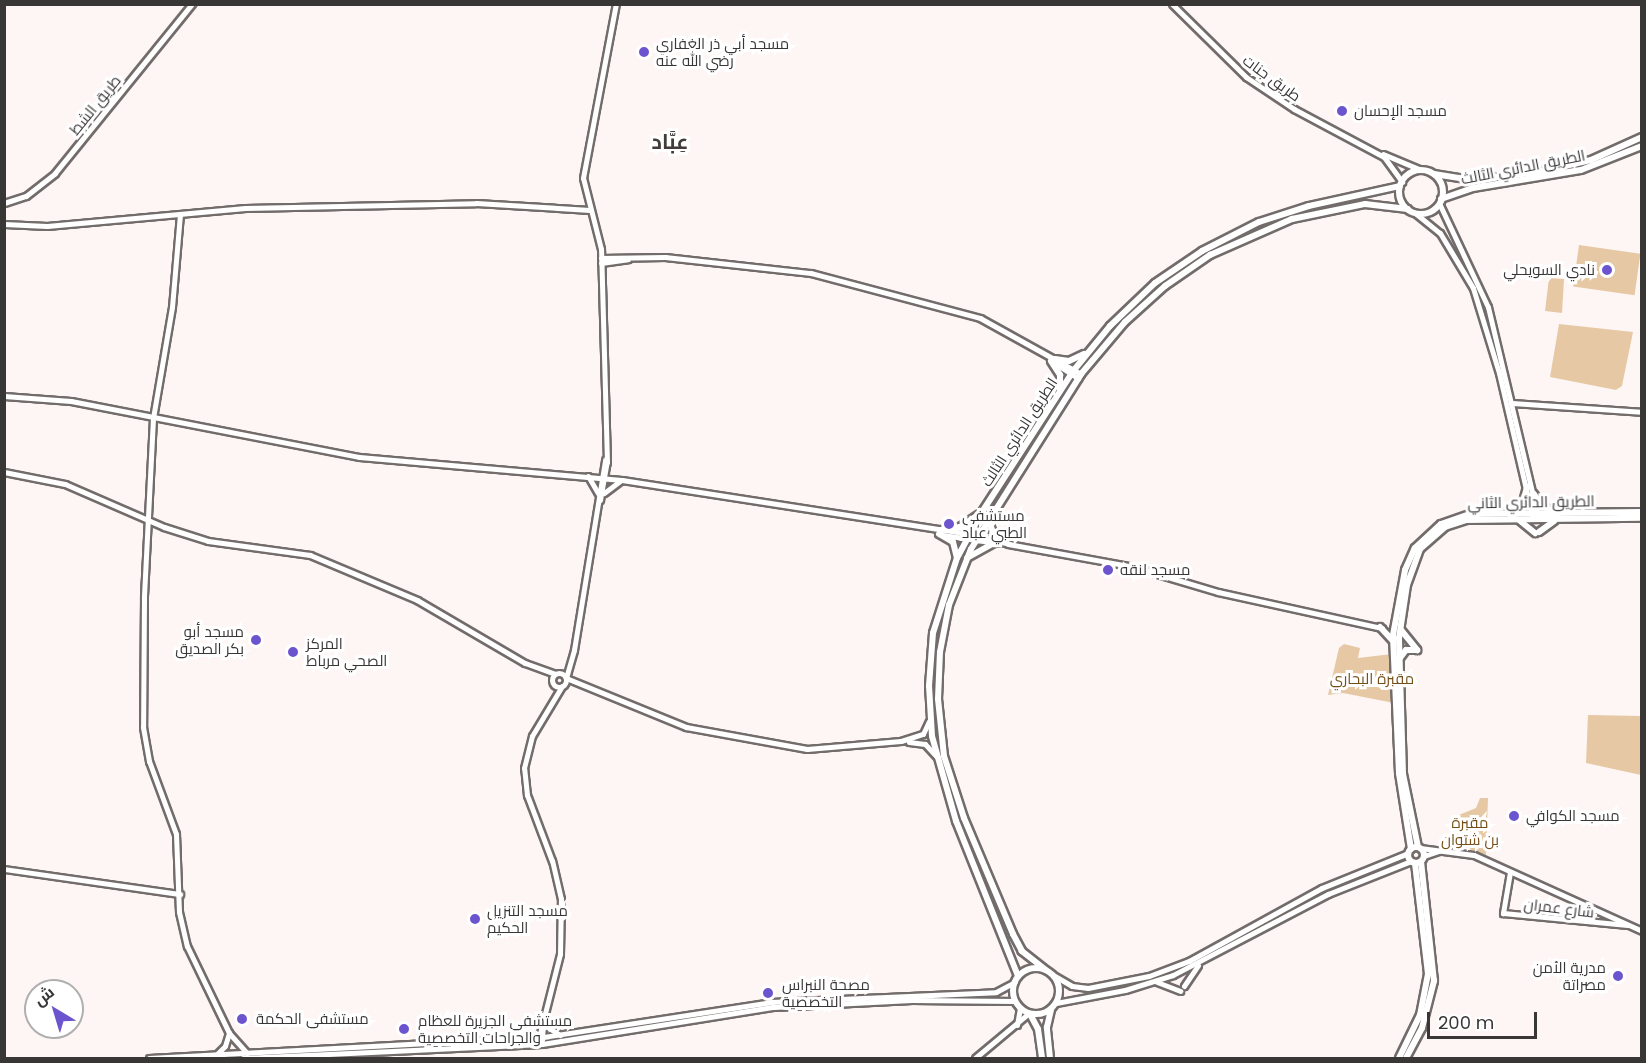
<!DOCTYPE html>
<meta charset="utf-8">
<style>
body{margin:0}
#map{position:relative;width:1646px;height:1063px;overflow:hidden;background:#fef6f5;font-family:Poppins,Cairo,sans-serif}
div>[style]{position:absolute}
.green>*{inset:0;background:#e6c9a4;transform-origin:0 0}
.roads{filter:drop-shadow(2px 0 #726c6b) drop-shadow(-2px 0 #726c6b) drop-shadow(0 2px #726c6b) drop-shadow(0 -2px #726c6b)}
.secondary>*{height:5px;margin:-2.5px;padding:0 2.5px;transform-origin:2.5px;border-radius:2.5px;background:#fff}
.secondary>.ring{margin:-2.5px;padding:0;box-sizing:content-box;background:none;border:5px solid #fff;border-radius:50%}
.primary>*{height:6px;margin:-3px;padding:0 3px;transform-origin:3px;border-radius:3px;background:#fff}
.primary>.ring{margin:-3px;padding:0;box-sizing:content-box;background:none;border:6px solid #fff;border-radius:50%}
.dots>*{width:16px;height:16px;translate:-50% -50%;box-sizing:border-box;border:3px solid #fff;border-radius:50%}
span{translate:-50% -50%;white-space:nowrap;text-align:center;line-height:1.15;-webkit-text-stroke:6px #fff;paint-order:stroke}
.poi-label{font-size:15px;color:#393636}
.left{translate:0 -50%;text-align:left}
.right{translate:-100% -50%;text-align:right}
.street-label{font-size:15px;color:#393636}
.park-label{font-size:15px;color:#745019}
.district-label{font-size:21px;color:#423d3b;font-weight:700}
.frame{position:absolute;inset:0;border:6px solid #393636;pointer-events:none}
.north{position:absolute;left:24px;top:979px;width:60px;height:60px;box-sizing:border-box;background:#fff;border:2px solid #b0afaf;border-radius:50%;rotate:322deg;font-size:16px;font-weight:700;line-height:24px;text-align:center;color:#393636}
.north::after{content:'';display:block;margin:auto;width:21px;height:27px;background:#6c54ce;clip-path:polygon(50% 0,100% 100%,50% 72%,0 100%)}
.scale{position:absolute;left:1427px;top:1012px;width:110px;height:27px;box-sizing:border-box;border:3px solid #393636;border-top:0;padding-left:8px;font-size:18px;line-height:21px;white-space:nowrap;color:#393636;-webkit-text-stroke:4px #fff;paint-order:stroke}
</style>
<div id="map">
<div class="green">
<div style="left:1579px;top:245px;width:62px;height:42px;rotate:8deg"></div>
<div style="clip-path:polygon(1549px 278px,1564px 279px,1562px 313px,1545px 311px)"></div>
<div style="clip-path:polygon(1559px 324px,1633px 332px,1622px 386px,1616px 390px,1550px 377px)"></div>
<div style="clip-path:polygon(1344px 644px,1360px 648px,1358px 658px,1392px 654px,1394px 703px,1343px 693px,1328px 695px,1339px 648px)"></div>
<div style="clip-path:polygon(1588px 715px,1641px 716px,1641px 775px,1586px 763px)"></div>
<div style="clip-path:polygon(1480px 798px,1488px 798px,1486px 855px,1452px 843px,1454px 817px,1476px 808px)"></div>
</div>
<div class="roads">
<div class="secondary">
<div style="left:1172px;top:4px;width:104px;rotate:44.6deg"></div>
<div style="left:1246px;top:77px;width:58px;rotate:33.7deg"></div>
<div style="left:1294px;top:109px;width:102px;rotate:28.1deg"></div>
<div style="left:1384px;top:157px;width:31px;rotate:54deg"></div>
<div style="left:1383px;top:154px;width:41px;rotate:22.8deg"></div>
<div style="left:4px;top:203px;width:23px;rotate:-18deg"></div>
<div style="left:26px;top:196px;width:37px;rotate:-38deg"></div>
<div style="left:55px;top:173px;width:218px;rotate:-51deg"></div>
<div style="left:1439px;top:203px;width:115px;rotate:64.8deg"></div>
<div style="left:1488px;top:307px;width:216px;rotate:76.6deg"></div>
<div style="left:1415px;top:213px;width:32px;rotate:39deg"></div>
<div style="left:1440px;top:233px;width:64px;rotate:59deg"></div>
<div style="left:1473px;top:288px;width:89px;rotate:73deg"></div>
<div style="left:1499px;top:373px;width:146px;rotate:76.9deg"></div>
<div style="left:180px;top:214px;width:93px;rotate:94.9deg"></div>
<div style="left:172px;top:307px;width:113px;rotate:99.7deg"></div>
<div style="left:153px;top:418px;width:180px;rotate:92.9deg"></div>
<div style="left:144px;top:598px;width:129px;rotate:90.4deg"></div>
<div style="left:143px;top:727px;width:35px;rotate:80deg"></div>
<div style="left:149px;top:761px;width:78px;rotate:69.7deg"></div>
<div style="left:176px;top:834px;width:78px;rotate:87.8deg"></div>
<div style="left:179px;top:912px;width:35px;rotate:77deg"></div>
<div style="left:187px;top:946px;width:97px;rotate:64.2deg"></div>
<div style="left:229px;top:1033px;width:27px;rotate:48deg"></div>
<div style="left:4px;top:224px;width:43px;rotate:2.7deg"></div>
<div style="left:47px;top:226px;width:199px;rotate:-5.2deg"></div>
<div style="left:245px;top:208px;width:231px;rotate:-1.2deg"></div>
<div style="left:476px;top:203px;width:114px;rotate:3.5deg"></div>
<div style="left:601px;top:258px;width:64px;rotate:-0.9deg"></div>
<div style="left:665px;top:257px;width:147px;rotate:6.3deg"></div>
<div style="left:811px;top:273px;width:175px;rotate:14.9deg"></div>
<div style="left:980px;top:318px;width:115px;rotate:29deg"></div>
<div style="left:601px;top:263px;width:27px;rotate:-8deg"></div>
<div style="left:1053px;top:362px;width:30px;rotate:33deg"></div>
<div style="left:4px;top:396px;width:67px;rotate:4.3deg"></div>
<div style="left:71px;top:401px;width:293px;rotate:11deg"></div>
<div style="left:359px;top:457px;width:264px;rotate:5deg"></div>
<div style="left:622px;top:480px;width:351px;rotate:8.8deg"></div>
<div style="left:969px;top:534px;width:42px;rotate:13.7deg"></div>
<div style="left:1511px;top:403px;width:131px;rotate:3.9deg"></div>
<div style="left:4px;top:472px;width:62px;rotate:11.1deg"></div>
<div style="left:65px;top:484px;width:108px;rotate:23.5deg"></div>
<div style="left:164px;top:527px;width:46px;rotate:17.7deg"></div>
<div style="left:208px;top:541px;width:103px;rotate:7.8deg"></div>
<div style="left:310px;top:555px;width:116px;rotate:22.8deg"></div>
<div style="left:417px;top:600px;width:125px;rotate:30.3deg"></div>
<div style="left:525px;top:663px;width:32px;rotate:20deg"></div>
<div style="left:588px;top:476px;width:20px;rotate:60deg"></div>
<div style="left:604px;top:493px;width:20px;rotate:-37deg"></div>
<div style="left:600px;top:500px;width:39px;rotate:-80deg"></div>
<div style="left:607px;top:462px;width:213px;rotate:-91.6deg"></div>
<div style="left:601px;top:249px;width:73px;rotate:-104.2deg"></div>
<div style="left:583px;top:178px;width:177px;rotate:-79.3deg"></div>
<div style="left:943px;top:535px;width:54px;rotate:8.6deg"></div>
<div style="left:1008px;top:544px;width:128px;rotate:10.3deg"></div>
<div style="left:1134px;top:567px;width:88px;rotate:16.6deg"></div>
<div style="left:1218px;top:592px;width:168px;rotate:12.4deg"></div>
<div class="ring" style="left:552px;top:673px;width:9px;height:9px"></div>
<div style="left:566px;top:678px;width:130px;rotate:22.2deg"></div>
<div style="left:686px;top:727px;width:123px;rotate:10.3deg"></div>
<div style="left:807px;top:749px;width:94px;rotate:-4.9deg"></div>
<div style="left:901px;top:741px;width:23px;rotate:-18deg"></div>
<div style="left:923px;top:734px;width:14px;rotate:-65deg"></div>
<div style="left:566px;top:678px;width:29px;rotate:-74deg"></div>
<div style="left:574px;top:650px;width:193px;rotate:-80.7deg"></div>
<div style="left:909px;top:742px;width:16px;rotate:7deg"></div>
<div style="left:925px;top:744px;width:16px;rotate:47deg"></div>
<div style="left:1420px;top:848px;width:54px;rotate:7.4deg"></div>
<div style="left:1474px;top:855px;width:184px;rotate:24.3deg"></div>
<div style="left:1424px;top:856px;width:18px;rotate:-19deg"></div>
<div style="left:4px;top:869px;width:178px;rotate:8.1deg"></div>
<div style="left:1510px;top:872px;width:42px;rotate:99.7deg"></div>
<div style="left:1503px;top:913px;width:125px;rotate:5.5deg"></div>
<div style="left:1053px;top:975px;width:22px;rotate:30deg"></div>
<div style="left:1072px;top:986px;width:16px;rotate:7deg"></div>
<div style="left:1088px;top:988px;width:62px;rotate:-11.1deg"></div>
<div style="left:1149px;top:976px;width:43px;rotate:-20.6deg"></div>
<div style="left:1189px;top:961px;width:152px;rotate:-28.8deg"></div>
<div style="left:1322px;top:888px;width:93px;rotate:-22.1deg"></div>
<div style="left:1157px;top:982px;width:25px;rotate:21deg"></div>
<div style="left:1184px;top:986px;width:25px;rotate:-56deg"></div>
<div style="left:1056px;top:1003px;width:70px;rotate:-10.7deg"></div>
<div style="left:1125px;top:990px;width:50px;rotate:-17.4deg"></div>
<div style="left:1173px;top:975px;width:175px;rotate:-27.6deg"></div>
<div style="left:1328px;top:894px;width:89px;rotate:-21.7deg"></div>
<div style="left:544px;top:1025px;width:19px;rotate:32deg"></div>
<div style="left:1017px;top:1025px;width:17px;rotate:-80deg"></div>
<div style="left:542px;top:1040px;width:19px;rotate:-87deg"></div>
<div style="left:538px;top:1041px;width:90px;rotate:-75.8deg"></div>
<div style="left:560px;top:954px;width:55px;rotate:-89deg"></div>
<div style="left:561px;top:899px;width:39px;rotate:-103deg"></div>
<div style="left:552px;top:861px;width:71px;rotate:-110.7deg"></div>
<div style="left:527px;top:795px;width:27px;rotate:-96deg"></div>
<div style="left:524px;top:768px;width:33px;rotate:-76deg"></div>
<div style="left:532px;top:736px;width:58px;rotate:-59deg"></div>
<div style="left:217px;top:1054px;width:11px;rotate:-45deg"></div>
<div style="left:225px;top:1046px;width:14px;rotate:-73deg"></div>
<div style="left:149px;top:1058px;width:395px;rotate:-3.1deg"></div>
<div style="left:543px;top:1037px;width:231px;rotate:-8.7deg"></div>
<div style="left:771px;top:1002px;width:225px;rotate:-2.5deg"></div>
<div style="left:996px;top:992px;width:21px;rotate:-28deg"></div>
<div style="left:243px;top:1058px;width:299px;rotate:-2.7deg"></div>
<div style="left:542px;top:1044px;width:235px;rotate:-9.1deg"></div>
<div style="left:774px;top:1007px;width:138px;rotate:-2.9deg"></div>
<div style="left:912px;top:1000px;width:103px;rotate:0.6deg"></div>
<div style="left:975px;top:1058px;width:70px;rotate:-39.8deg"></div>
</div>
<div class="primary">
<div class="ring" style="left:1399px;top:170px;width:38px;height:38px"></div>
<div style="left:1434px;top:174px;width:39px;rotate:9deg"></div>
<div style="left:1473px;top:180px;width:66px;rotate:-6.9deg"></div>
<div style="left:1539px;top:172px;width:53px;rotate:-13deg"></div>
<div style="left:1591px;top:160px;width:56px;rotate:-24.3deg"></div>
<div style="left:1441px;top:199px;width:34px;rotate:-19deg"></div>
<div style="left:1473px;top:188px;width:109px;rotate:-9.5deg"></div>
<div style="left:1581px;top:170px;width:66px;rotate:-21.5deg"></div>
<div style="left:1055px;top:359px;width:14px;rotate:8deg"></div>
<div style="left:1069px;top:361px;width:17px;rotate:-25deg"></div>
<div style="left:1051px;top:361px;width:17px;rotate:57deg"></div>
<div style="left:1060px;top:375px;width:15px;rotate:90deg"></div>
<div style="left:1534px;top:494px;width:13px;rotate:58deg"></div>
<div style="left:1541px;top:505px;width:13px;rotate:29deg"></div>
<div style="left:1513px;top:511px;width:13px;rotate:-42deg"></div>
<div style="left:1523px;top:502px;width:16px;rotate:-75deg"></div>
<div style="left:988px;top:519px;width:22px;rotate:69deg"></div>
<div style="left:1519px;top:520px;width:21px;rotate:39deg"></div>
<div style="left:941px;top:530px;width:19px;rotate:-9deg"></div>
<div style="left:960px;top:527px;width:23px;rotate:-34deg"></div>
<div style="left:1539px;top:532px;width:19px;rotate:-36deg"></div>
<div style="left:939px;top:534px;width:16px;rotate:30deg"></div>
<div style="left:953px;top:542px;width:16px;rotate:76deg"></div>
<div style="left:967px;top:558px;width:31px;rotate:-29deg"></div>
<div style="left:1380px;top:627px;width:18px;rotate:47deg"></div>
<div style="left:1401px;top:630px;width:26px;rotate:51deg"></div>
<div style="left:1400px;top:658px;width:10px;rotate:-53deg"></div>
<div style="left:1406px;top:650px;width:11px"></div>
<div class="ring" style="left:1408px;top:847px;width:10px;height:10px"></div>
<div style="left:1418px;top:847px;width:75px;rotate:-101.6deg"></div>
<div style="left:1403px;top:774px;width:136px;rotate:-91.7deg"></div>
<div style="left:1399px;top:638px;width:54px;rotate:-81.4deg"></div>
<div style="left:1407px;top:585px;width:38px;rotate:-70deg"></div>
<div style="left:1420px;top:549px;width:33px;rotate:-41deg"></div>
<div style="left:1445px;top:527px;width:22px;rotate:-18deg"></div>
<div style="left:1466px;top:520px;width:176px;rotate:-0.7deg"></div>
<div style="left:1411px;top:849px;width:77px;rotate:-99deg"></div>
<div style="left:1399px;top:773px;width:138px;rotate:-92.5deg"></div>
<div style="left:1393px;top:635px;width:66px;rotate:-79.5deg"></div>
<div style="left:1405px;top:570px;width:24px;rotate:-66deg"></div>
<div style="left:1415px;top:548px;width:35px;rotate:-43deg"></div>
<div style="left:1441px;top:524px;width:31px;rotate:-19deg"></div>
<div style="left:1470px;top:514px;width:172px;rotate:-0.7deg"></div>
<div class="ring" style="left:1013px;top:968px;width:40px;height:40px"></div>
<div style="left:1046px;top:970px;width:31px;rotate:-142deg"></div>
<div style="left:1022px;top:951px;width:19px;rotate:-118deg"></div>
<div style="left:1013px;top:934px;width:126px;rotate:-112.9deg"></div>
<div style="left:964px;top:818px;width:65px;rotate:-107.9deg"></div>
<div style="left:944px;top:756px;width:57px;rotate:-96deg"></div>
<div style="left:938px;top:699px;width:47px;rotate:-87.6deg"></div>
<div style="left:940px;top:652px;width:48px;rotate:-79.2deg"></div>
<div style="left:949px;top:605px;width:60px;rotate:-68.6deg"></div>
<div style="left:971px;top:549px;width:207px;rotate:-57.8deg"></div>
<div style="left:1081px;top:374px;width:68px;rotate:-49.8deg"></div>
<div style="left:1125px;top:322px;width:54px;rotate:-42deg"></div>
<div style="left:1165px;top:286px;width:55px;rotate:-34.6deg"></div>
<div style="left:1210px;top:255px;width:90px;rotate:-23.7deg"></div>
<div style="left:1292px;top:219px;width:75px;rotate:-11.6deg"></div>
<div style="left:1365px;top:204px;width:43px;rotate:6.6deg"></div>
<div style="left:1018px;top:976px;width:167px;rotate:-111.8deg"></div>
<div style="left:956px;top:821px;width:88px;rotate:-105.8deg"></div>
<div style="left:932px;top:736px;width:50px;rotate:-93.4deg"></div>
<div style="left:929px;top:686px;width:53px;rotate:-85.7deg"></div>
<div style="left:933px;top:633px;width:79px;rotate:-72.3deg"></div>
<div style="left:957px;top:558px;width:52px;rotate:-61.5deg"></div>
<div style="left:982px;top:512px;width:169px;rotate:-57.1deg"></div>
<div style="left:1074px;top:370px;width:57px;rotate:-50.7deg"></div>
<div style="left:1110px;top:326px;width:62px;rotate:-43.7deg"></div>
<div style="left:1155px;top:283px;width:57px;rotate:-34.2deg"></div>
<div style="left:1202px;top:251px;width:64px;rotate:-27deg"></div>
<div style="left:1259px;top:222px;width:52px;rotate:-17.7deg"></div>
<div style="left:1309px;top:206px;width:93px;rotate:-12.4deg"></div>
<div style="left:1030px;top:1014px;width:17px;rotate:62deg"></div>
<div style="left:1038px;top:1029px;width:29px;rotate:82deg"></div>
<div style="left:1050px;top:1058px;width:31px;rotate:-96deg"></div>
<div style="left:1047px;top:1027px;width:18px;rotate:-77deg"></div>
<div style="left:1399px;top:1058px;width:48px;rotate:-64deg"></div>
<div style="left:1420px;top:1015px;width:42px;rotate:-79deg"></div>
<div style="left:1428px;top:974px;width:112px;rotate:-96.7deg"></div>
<div style="left:1406px;top:1058px;width:34px;rotate:-62deg"></div>
<div style="left:1422px;top:1028px;width:49px;rotate:-75.7deg"></div>
<div style="left:1434px;top:981px;width:120px;rotate:-96.2deg"></div>
</div>
</div>
<div class="dots">
<div style="left:644px;top:52px;background:#6c54ce"></div>
<div style="left:1342px;top:111px;background:#6c54ce"></div>
<div style="left:1607px;top:270px;background:#6c54ce"></div>
<div style="left:949px;top:524px;background:#6c54ce"></div>
<div style="left:1108px;top:570px;background:#6c54ce"></div>
<div style="left:256px;top:640px;background:#6c54ce"></div>
<div style="left:293px;top:652px;background:#6c54ce"></div>
<div style="left:1514px;top:816px;background:#6c54ce"></div>
<div style="left:475px;top:919px;background:#6c54ce"></div>
<div style="left:1618px;top:976px;background:#6c54ce"></div>
<div style="left:768px;top:993px;background:#6c54ce"></div>
<div style="left:242px;top:1019px;background:#6c54ce"></div>
<div style="left:404px;top:1029px;background:#6c54ce"></div>
</div>
<div class="poi-label">
<span class="left" style="left:656px;top:52px">مسجد أبي ذر الغفاري<br>رضي الله عنه</span>
<span class="left" style="left:1354px;top:111px">مسجد الإحسان</span>
<span class="right" style="left:1595px;top:270px">نادي السويحلي</span>
<span class="left" style="left:962px;top:524px">مستشفى<br>الطبي عباد</span>
<span class="left" style="left:1120px;top:570px">مسجد لنقه</span>
<span class="right" style="left:244px;top:640px">مسجد أبو<br>بكر الصديق</span>
<span class="left" style="left:306px;top:652px">المركز<br>الصحي مرباط</span>
<span class="left" style="left:1526px;top:816px">مسجد الكوافي</span>
<span class="left" style="left:487px;top:919px">مسجد التنزيل<br>الحكيم</span>
<span class="right" style="left:1606px;top:976px">مدرية الأمن<br>مصراتة</span>
<span class="left" style="left:782px;top:993px">مصحة النبراس<br>التخصصية</span>
<span class="left" style="left:256px;top:1019px">مستشفى الحكمة</span>
<span class="left" style="left:418px;top:1029px">مستشفى الجزيرة للعظام<br>والجراحات التخصصية</span>
</div>
<div class="street-label">
<span style="left:1272px;top:78px;rotate:36deg">طريق جنات</span>
<span style="left:95px;top:105px;rotate:-51deg">طريق الشط</span>
<span style="left:1523px;top:167px;rotate:-11deg">الطريق الدائري الثالث</span>
<span style="left:1019px;top:432px;rotate:-57deg">الطريق الدائري الثالث</span>
<span style="left:1531px;top:502px;rotate:-1deg">الطريق الدائري الثاني</span>
<span style="left:1559px;top:908px;rotate:7deg">شارع عمران</span>
</div>
<div class="park-label">
<span style="left:1372px;top:679px">مقبرة البحاري</span>
<span style="left:1470px;top:831px">مقبرة<br>بن شتوان</span>
</div>
<div class="district-label">
<span style="left:670px;top:142px">عِبَّاد</span>
</div>
<div class="frame"></div>
<div class="north">ش</div>
<div class="scale">200 m</div>
</div>
